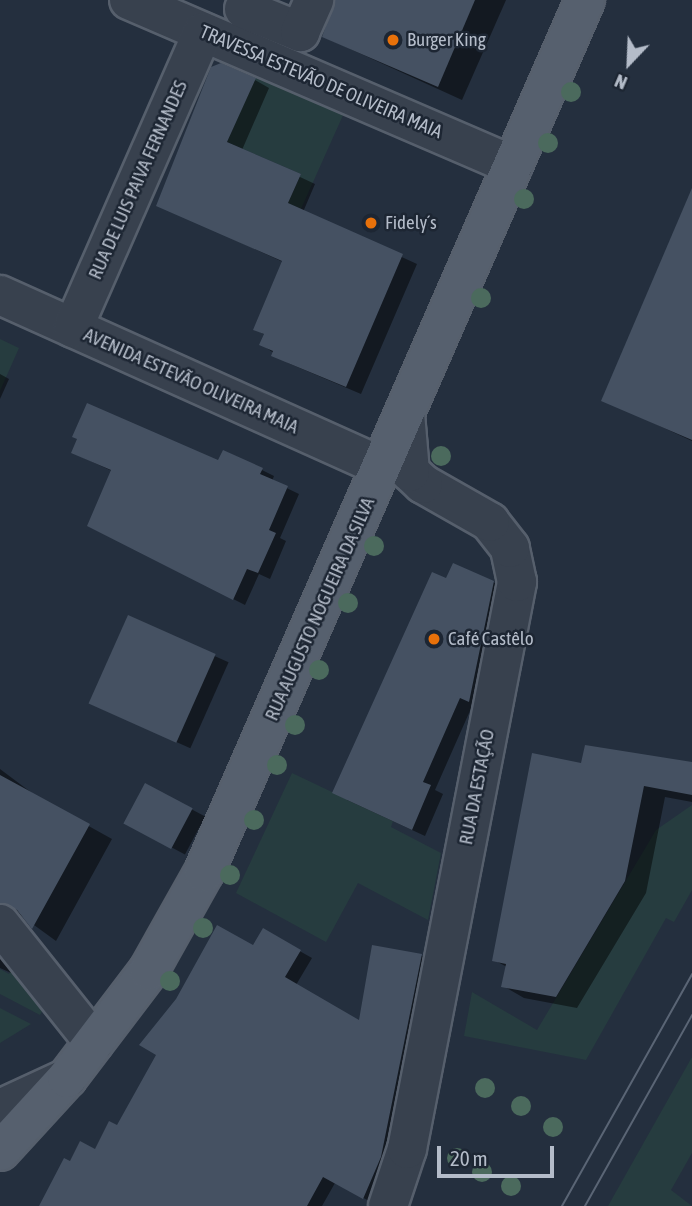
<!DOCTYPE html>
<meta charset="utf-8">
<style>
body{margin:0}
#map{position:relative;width:692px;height:1206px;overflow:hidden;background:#242f3e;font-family:"Asap Condensed",sans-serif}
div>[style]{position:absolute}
.green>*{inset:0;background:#263c3f}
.shadow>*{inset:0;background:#0007;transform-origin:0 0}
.building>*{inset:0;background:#455162;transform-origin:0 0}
.roads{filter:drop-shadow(2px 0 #565f6c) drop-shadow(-2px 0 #565f6c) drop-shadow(0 2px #565f6c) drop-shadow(0 -2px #565f6c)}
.minor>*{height:38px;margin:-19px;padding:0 19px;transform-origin:19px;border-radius:19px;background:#38414e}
.major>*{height:38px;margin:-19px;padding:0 19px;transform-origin:19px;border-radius:19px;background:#56606e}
.tram>*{height:2px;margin:-1px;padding:0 1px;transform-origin:1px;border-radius:1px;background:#5a6575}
.trees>*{width:20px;height:20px;margin:-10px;border-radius:50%;background:#4b6a5d}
.dots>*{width:19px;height:19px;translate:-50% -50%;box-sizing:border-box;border:4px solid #1d2633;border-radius:50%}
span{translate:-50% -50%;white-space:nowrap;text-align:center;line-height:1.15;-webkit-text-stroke:5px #1d2633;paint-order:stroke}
.poi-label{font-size:19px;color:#b4bcc9}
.left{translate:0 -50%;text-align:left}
.street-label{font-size:19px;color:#b4bcc9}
.north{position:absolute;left:594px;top:28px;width:70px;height:70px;-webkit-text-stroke:5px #1d2633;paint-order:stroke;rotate:203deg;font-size:19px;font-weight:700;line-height:28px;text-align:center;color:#b4bcc9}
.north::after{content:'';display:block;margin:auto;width:24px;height:32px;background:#b4bcc9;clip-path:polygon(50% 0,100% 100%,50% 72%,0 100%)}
.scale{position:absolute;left:437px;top:1146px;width:117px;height:32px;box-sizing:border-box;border:4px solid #b4bcc9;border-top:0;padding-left:9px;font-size:21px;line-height:24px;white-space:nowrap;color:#b4bcc9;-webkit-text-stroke:5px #1d2633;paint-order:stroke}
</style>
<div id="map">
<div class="green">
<div style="clip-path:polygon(256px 76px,344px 113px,301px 209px,288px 203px,301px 174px,227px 142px)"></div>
<div style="clip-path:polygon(0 339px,19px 348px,0 391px)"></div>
<div style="clip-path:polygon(292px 773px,393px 821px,391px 827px,441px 853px,428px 920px,358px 883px,326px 942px,236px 893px)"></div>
<div style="clip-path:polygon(692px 805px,692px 890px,674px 922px,666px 918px,586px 1060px,464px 1036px,472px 992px,537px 1030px,656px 830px)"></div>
<div style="clip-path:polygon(14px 964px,45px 1007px,40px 1015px,0 994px,0 969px,9px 974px)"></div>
<div style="clip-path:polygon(0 1008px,31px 1024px,0 1043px)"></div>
<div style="clip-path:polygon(692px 1057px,692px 1153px,671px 1190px,692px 1206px,608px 1206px)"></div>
</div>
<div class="shadow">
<div style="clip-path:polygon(335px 0,506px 0,462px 100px,324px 37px)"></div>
<div style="clip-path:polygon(255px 80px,269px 88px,242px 150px,315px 184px,303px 212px,417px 264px,361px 394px,288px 363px,261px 344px,265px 335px,255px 329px,283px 262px,159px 205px)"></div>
<div style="clip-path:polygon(692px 193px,692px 441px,604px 400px)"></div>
<div style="clip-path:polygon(0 374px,9px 379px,0 399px)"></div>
<div style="clip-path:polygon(73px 453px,219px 463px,262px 470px,274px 476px,272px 481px,299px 494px,280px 538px,286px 541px,270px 579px,259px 574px,245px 605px,101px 532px,112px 471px)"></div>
<div style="clip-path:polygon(447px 580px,493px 582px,506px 590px,482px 708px,473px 704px,435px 790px,443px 794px,425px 836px,347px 800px)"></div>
<div style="left:129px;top:618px;width:109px;height:94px;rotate:24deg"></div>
<div style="clip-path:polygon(692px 764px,692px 802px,665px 797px,646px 893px,577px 1008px,524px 998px,503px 986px,507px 967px,494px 960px,582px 765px)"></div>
<div style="clip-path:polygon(0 769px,40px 799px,112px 839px,56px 941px,23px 917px,10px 919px,27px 980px,0 968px)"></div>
<div style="left:146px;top:785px;width:67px;height:43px;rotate:28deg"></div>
<div style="clip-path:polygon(264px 931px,312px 958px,296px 985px,360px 1022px,374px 947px,422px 956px,433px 963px,375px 1204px,335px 1183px,322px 1206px,41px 1206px,71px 1163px,96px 1151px,118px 1128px)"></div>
</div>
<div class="building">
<div style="clip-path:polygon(335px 0,475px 0,438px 87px,322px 37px)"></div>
<div style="clip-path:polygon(221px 63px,256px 78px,227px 142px,301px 174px,288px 203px,403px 254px,346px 387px,271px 356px,273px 351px,259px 345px,264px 334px,253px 330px,282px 261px,156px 206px,211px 67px)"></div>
<div style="clip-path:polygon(692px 188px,692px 440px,601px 401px)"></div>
<div style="clip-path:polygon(87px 403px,218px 460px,223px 450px,263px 468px,260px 474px,288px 486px,269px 530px,276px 533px,258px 573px,247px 569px,233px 600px,87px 526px,111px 470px,71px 453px,77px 439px,72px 437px)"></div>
<div style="clip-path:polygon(453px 563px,494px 581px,469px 702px,460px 698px,423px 782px,431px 785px,412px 830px,332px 793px,432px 572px,446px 578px)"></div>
<div style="left:128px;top:615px;width:96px;height:97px;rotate:24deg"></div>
<div style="clip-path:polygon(585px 745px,692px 762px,692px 795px,644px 786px,625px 881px,556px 997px,501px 987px,506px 964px,492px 961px,532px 753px,581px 763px)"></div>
<div style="clip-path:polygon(0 775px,90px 824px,32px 929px,17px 910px,0 903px)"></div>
<div style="left:145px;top:783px;width:54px;height:46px;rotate:28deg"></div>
<div style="clip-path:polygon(217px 925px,253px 945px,263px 928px,301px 950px,285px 977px,359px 1020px,372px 945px,422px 954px,381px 1157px,363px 1199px,323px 1177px,307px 1206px,39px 1206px,64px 1158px,70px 1161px,80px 1141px,95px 1149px,109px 1121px,117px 1125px,156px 1055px,139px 1045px,176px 999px)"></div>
</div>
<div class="roads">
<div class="minor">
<div style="left:129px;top:0;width:418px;rotate:23.3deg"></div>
<div style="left:244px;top:9px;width:61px;rotate:22.3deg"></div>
<div style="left:300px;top:32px;width:35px;rotate:-66deg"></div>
<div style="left:0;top:295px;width:419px;rotate:24.2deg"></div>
<div style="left:73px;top:328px;width:323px;rotate:-66.3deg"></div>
<div style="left:0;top:924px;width:151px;rotate:51.5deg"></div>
<div style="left:0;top:1109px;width:74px;rotate:-24.8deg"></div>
<div style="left:388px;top:1206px;width:60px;rotate:-71.6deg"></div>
<div style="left:407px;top:1149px;width:578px;rotate:-79.02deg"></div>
<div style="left:517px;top:582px;width:35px;rotate:-102deg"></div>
<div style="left:510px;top:548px;width:33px;rotate:-128deg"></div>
<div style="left:490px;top:522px;width:77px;rotate:-150.4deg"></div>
<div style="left:423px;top:484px;width:18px;rotate:-137deg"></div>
<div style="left:410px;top:472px;width:58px;rotate:-94.9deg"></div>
</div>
<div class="major">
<div style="left:0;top:1151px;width:99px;rotate:-47.5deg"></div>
<div style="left:67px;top:1078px;width:136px;rotate:-52.8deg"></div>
<div style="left:149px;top:970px;width:112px;rotate:-60.7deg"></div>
<div style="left:204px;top:872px;width:952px;rotate:-66.4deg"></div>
</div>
</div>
<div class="tram">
<div style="left:562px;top:1206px;width:266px;rotate:-60.7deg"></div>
<div style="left:585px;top:1206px;width:219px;rotate:-60.7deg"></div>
</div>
<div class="trees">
<div style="left:571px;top:92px"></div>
<div style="left:548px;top:143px"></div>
<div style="left:524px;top:199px"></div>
<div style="left:481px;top:298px"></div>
<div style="left:441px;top:456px"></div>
<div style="left:374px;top:546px"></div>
<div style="left:348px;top:603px"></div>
<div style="left:319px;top:670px"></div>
<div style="left:295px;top:725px"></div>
<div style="left:277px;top:765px"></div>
<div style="left:254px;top:820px"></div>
<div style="left:230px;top:875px"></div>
<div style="left:203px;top:928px"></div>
<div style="left:170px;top:981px"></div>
<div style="left:485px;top:1088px"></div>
<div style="left:521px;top:1106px"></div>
<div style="left:553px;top:1127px"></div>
<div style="left:457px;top:1158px"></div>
<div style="left:482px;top:1172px"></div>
<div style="left:511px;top:1186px"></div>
</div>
<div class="dots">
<div style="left:393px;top:40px;background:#e8710a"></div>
<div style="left:371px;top:223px;background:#e8710a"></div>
<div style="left:434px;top:639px;background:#e8710a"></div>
</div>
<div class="poi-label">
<span class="left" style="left:407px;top:40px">Burger King</span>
<span class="left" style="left:385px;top:223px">Fidely´s</span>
<span class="left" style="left:448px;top:639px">Café Castêlo</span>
</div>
<div class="street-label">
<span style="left:321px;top:82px;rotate:23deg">TRAVESSA ESTEVÃO DE OLIVEIRA MAIA</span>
<span style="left:138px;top:180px;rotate:-66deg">RUA DE LUIS PAIVA FERNANDES</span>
<span style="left:191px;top:381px;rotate:24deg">AVENIDA ESTEVÃO OLIVEIRA MAIA</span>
<span style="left:320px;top:609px;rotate:-66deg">RUA AUGUSTO NOGUEIRA DA SILVA</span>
<span style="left:477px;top:787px;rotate:-79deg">RUA DA ESTAÇÃO</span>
</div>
<div class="north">N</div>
<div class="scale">20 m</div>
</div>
